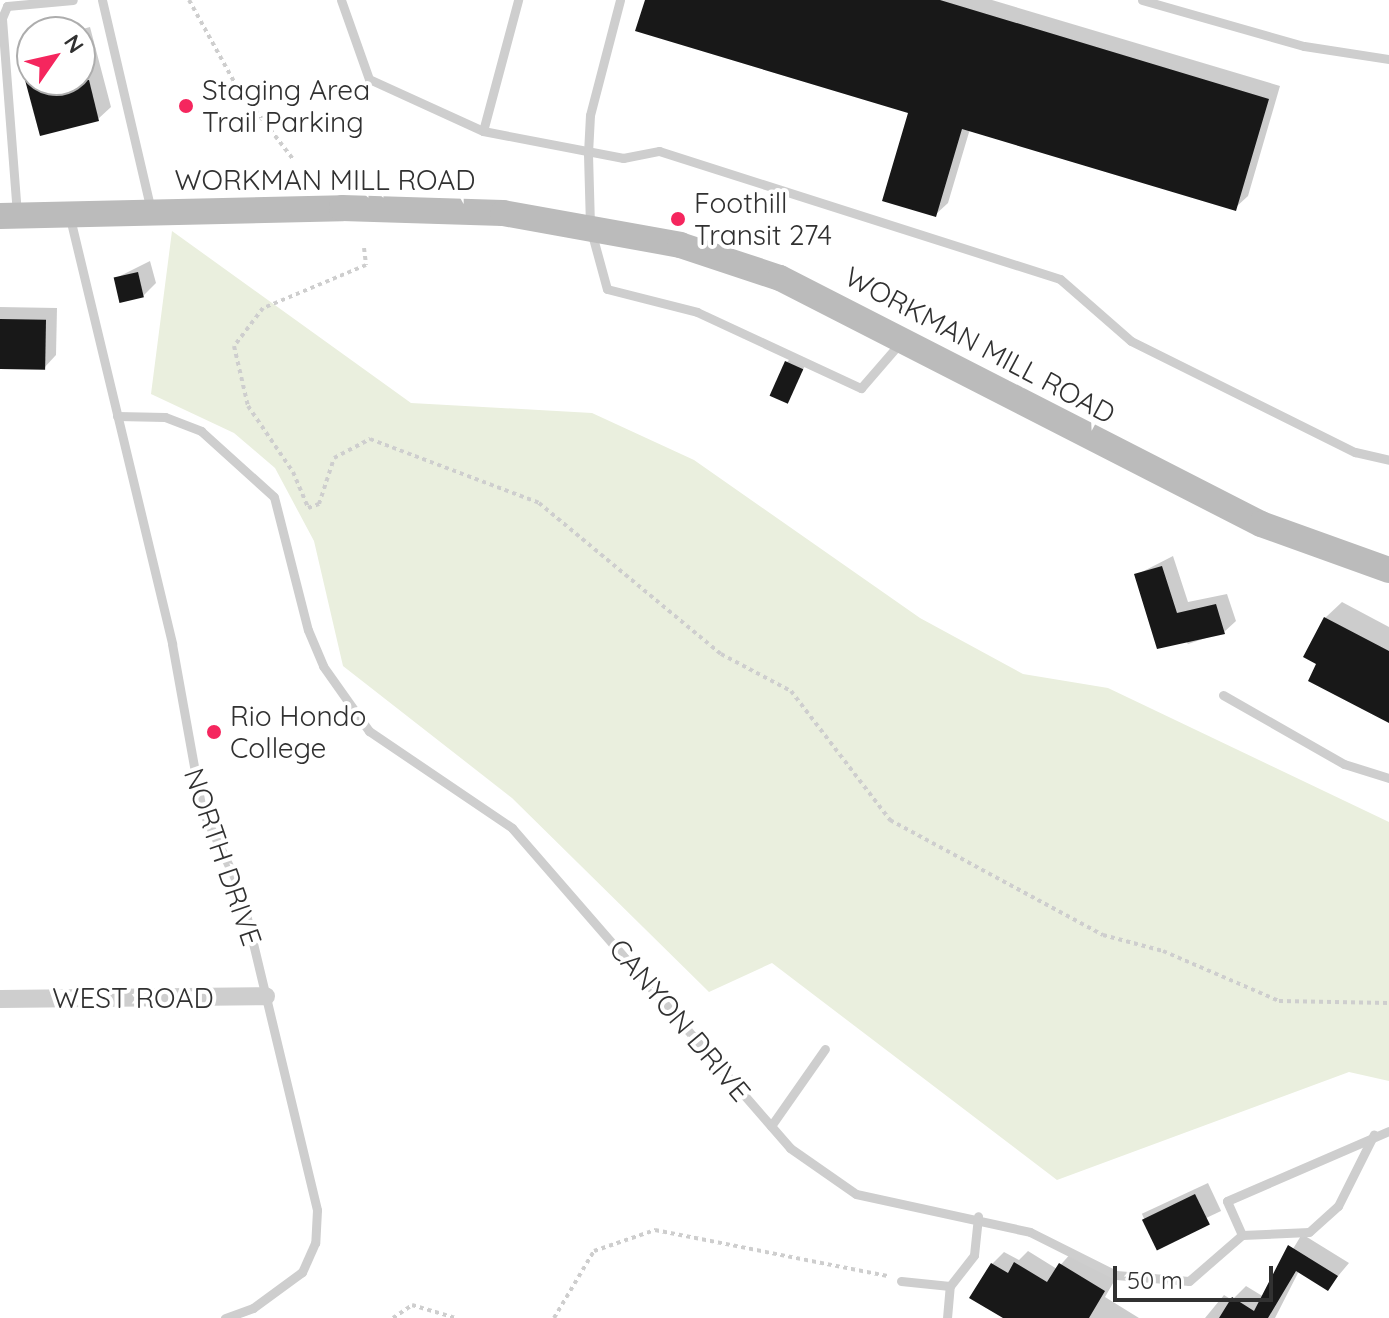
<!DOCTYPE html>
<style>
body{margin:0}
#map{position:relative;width:1389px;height:1318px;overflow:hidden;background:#fff;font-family:Quicksand,sans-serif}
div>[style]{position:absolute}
.green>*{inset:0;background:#eaefde}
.shadow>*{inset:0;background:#0003;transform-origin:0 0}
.building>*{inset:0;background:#181818;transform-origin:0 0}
.path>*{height:4px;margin-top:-2px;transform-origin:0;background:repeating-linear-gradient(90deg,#cecece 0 4px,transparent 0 8px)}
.lane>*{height:9px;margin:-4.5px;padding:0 4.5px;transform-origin:4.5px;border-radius:4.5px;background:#cecece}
.street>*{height:18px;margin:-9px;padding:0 9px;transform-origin:9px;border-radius:9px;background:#cecece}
.secondary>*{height:26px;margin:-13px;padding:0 13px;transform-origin:13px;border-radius:13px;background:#bbb}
.dots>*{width:22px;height:22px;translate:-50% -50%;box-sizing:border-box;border:4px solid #fff;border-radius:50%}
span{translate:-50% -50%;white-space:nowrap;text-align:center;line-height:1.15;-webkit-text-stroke:8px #fff;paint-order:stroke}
.poi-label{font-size:28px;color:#313131}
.left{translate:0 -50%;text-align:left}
.street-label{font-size:28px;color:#313131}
.north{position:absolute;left:16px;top:16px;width:80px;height:80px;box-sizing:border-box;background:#fff;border:2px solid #adadad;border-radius:50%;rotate:56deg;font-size:22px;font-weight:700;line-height:32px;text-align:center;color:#313131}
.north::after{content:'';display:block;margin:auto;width:28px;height:36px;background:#f5265e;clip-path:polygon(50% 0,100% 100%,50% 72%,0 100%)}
.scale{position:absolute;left:1113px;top:1266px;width:160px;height:36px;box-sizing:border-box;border:4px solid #313131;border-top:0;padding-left:10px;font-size:24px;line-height:28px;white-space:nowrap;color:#313131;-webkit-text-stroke:6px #fff;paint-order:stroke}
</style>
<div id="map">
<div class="green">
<div style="clip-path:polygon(172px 231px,411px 403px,592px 413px,694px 460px,920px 618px,1023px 674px,1108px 688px,1389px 822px,1389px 1081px,1349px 1072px,1057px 1180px,772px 963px,709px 992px,512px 798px,343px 666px,314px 541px,275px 468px,234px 433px,151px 394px)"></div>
</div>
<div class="shadow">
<div style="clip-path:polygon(647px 0,992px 0,1280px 86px,1248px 196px,1235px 208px,970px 129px,948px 203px,935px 215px,911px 112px)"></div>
<div style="clip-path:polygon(90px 27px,111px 107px,98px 119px,41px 134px,20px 54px,32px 43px,32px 80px,80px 80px,80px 32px,71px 32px)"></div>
<div style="clip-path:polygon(150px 261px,156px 283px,143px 296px,116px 278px)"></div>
<div style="clip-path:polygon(0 307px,57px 308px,56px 355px,44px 368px,0 366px)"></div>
<div style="clip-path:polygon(790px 359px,805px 366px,784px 402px,787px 362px)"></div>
<div style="clip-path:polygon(1173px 556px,1188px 602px,1227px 594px,1236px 621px,1224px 632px,1188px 644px,1136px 575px)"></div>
<div style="clip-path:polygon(1342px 602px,1389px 627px,1389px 721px,1319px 663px,1325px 618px)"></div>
<div style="left:1208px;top:1183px;width:31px;height:73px;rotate:65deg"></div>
<div style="clip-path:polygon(1302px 1234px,1349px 1263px,1328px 1288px,1299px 1271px,1275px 1318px,1205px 1318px,1224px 1295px,1232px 1300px,1246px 1286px,1264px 1297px)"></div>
<div style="clip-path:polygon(1028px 1251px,1057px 1269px,1072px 1252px,1116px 1278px,1105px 1297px,1139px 1318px,1007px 1318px,992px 1264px,1004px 1252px,1019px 1260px)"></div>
</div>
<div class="building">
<div style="clip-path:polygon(645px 0,940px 0,1269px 99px,1236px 211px,962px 129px,936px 217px,882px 201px,908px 113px,635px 31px)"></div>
<div style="clip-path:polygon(25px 80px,89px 80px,99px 121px,40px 136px)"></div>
<div style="left:138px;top:272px;width:26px;height:25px;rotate:77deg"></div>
<div style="left:0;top:319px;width:46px;height:50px;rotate:1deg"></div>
<div style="left:785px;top:361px;width:20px;height:38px;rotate:24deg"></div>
<div style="clip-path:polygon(1162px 566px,1177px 613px,1216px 604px,1225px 634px,1157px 649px,1134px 574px)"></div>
<div style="clip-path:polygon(1324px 617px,1389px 651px,1389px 723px,1308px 681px,1316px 664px,1303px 657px)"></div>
<div style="left:1195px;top:1194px;width:34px;height:59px;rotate:64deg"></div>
<div style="clip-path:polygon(1288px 1245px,1338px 1276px,1328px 1291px,1296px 1271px,1268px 1318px,1219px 1318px,1232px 1297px,1254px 1311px)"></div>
<div style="clip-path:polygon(1014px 1262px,1047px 1282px,1059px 1263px,1105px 1291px,1089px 1318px,1003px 1318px,969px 1298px,991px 1263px,1008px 1273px)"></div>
</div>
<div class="path">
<div style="left:189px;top:0;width:97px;rotate:61.1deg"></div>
<div style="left:236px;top:85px;width:93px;rotate:52.4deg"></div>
<div style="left:364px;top:248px;width:17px;rotate:83deg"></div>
<div style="left:366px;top:265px;width:112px;rotate:157.3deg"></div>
<div style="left:263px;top:308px;width:48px;rotate:127.3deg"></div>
<div style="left:234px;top:346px;width:62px;rotate:76.9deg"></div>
<div style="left:248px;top:406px;width:80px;rotate:55.7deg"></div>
<div style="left:293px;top:472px;width:39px;rotate:67deg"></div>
<div style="left:308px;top:508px;width:12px;rotate:-20deg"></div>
<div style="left:319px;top:504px;width:48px;rotate:-71.9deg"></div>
<div style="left:334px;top:458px;width:41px;rotate:-27.8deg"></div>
<div style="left:370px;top:439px;width:181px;rotate:20.7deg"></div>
<div style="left:539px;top:503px;width:236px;rotate:39.7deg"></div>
<div style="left:721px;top:654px;width:79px;rotate:27.9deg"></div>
<div style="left:791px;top:691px;width:163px;rotate:52.5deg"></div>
<div style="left:890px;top:820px;width:242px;rotate:28.4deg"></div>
<div style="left:1103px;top:935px;width:62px;rotate:14.9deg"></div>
<div style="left:1163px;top:951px;width:126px;rotate:23.3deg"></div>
<div style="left:1279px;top:1001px;width:110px;rotate:1deg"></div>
<div style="left:393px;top:1318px;width:23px;rotate:-34deg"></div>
<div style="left:412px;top:1305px;width:46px;rotate:16.5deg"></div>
<div style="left:554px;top:1318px;width:78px;rotate:-59.2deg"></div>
<div style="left:594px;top:1251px;width:65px;rotate:-19deg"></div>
<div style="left:655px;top:1230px;width:237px;rotate:11.2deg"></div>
</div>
<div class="lane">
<div style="left:102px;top:0;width:217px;rotate:76.9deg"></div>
<div style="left:341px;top:0;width:84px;rotate:70.5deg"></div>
<div style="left:369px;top:79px;width:125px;rotate:24.5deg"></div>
<div style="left:483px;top:131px;width:143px;rotate:10.9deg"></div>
<div style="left:623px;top:158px;width:37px;rotate:-11deg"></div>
<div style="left:659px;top:151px;width:421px;rotate:17.7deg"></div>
<div style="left:1060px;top:279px;width:94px;rotate:41.1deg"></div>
<div style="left:1131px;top:341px;width:250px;rotate:26.4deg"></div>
<div style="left:1355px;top:452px;width:35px;rotate:13deg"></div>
<div style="left:620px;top:0;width:119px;rotate:104.6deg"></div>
<div style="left:590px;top:115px;width:39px;rotate:93deg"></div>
<div style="left:588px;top:154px;width:73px;rotate:88.4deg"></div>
<div style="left:590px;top:227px;width:64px;rotate:74.7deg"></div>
<div style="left:607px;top:289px;width:93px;rotate:14.3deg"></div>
<div style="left:697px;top:312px;width:181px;rotate:24.9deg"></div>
<div style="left:861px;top:388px;width:60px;rotate:-49.1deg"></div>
<div style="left:1142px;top:0;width:168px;rotate:15.9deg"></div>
<div style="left:1304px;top:46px;width:86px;rotate:8.7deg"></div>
<div style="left:483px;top:131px;width:136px;rotate:-75deg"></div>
<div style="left:17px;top:214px;width:197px;rotate:-94.4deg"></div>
<div style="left:2px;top:18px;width:13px;rotate:-67deg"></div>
<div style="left:7px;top:6px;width:66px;rotate:-5.2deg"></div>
<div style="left:70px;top:218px;width:438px;rotate:76.5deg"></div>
<div style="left:172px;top:644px;width:169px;rotate:79.8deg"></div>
<div style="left:202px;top:810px;width:88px;rotate:64.3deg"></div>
<div style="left:240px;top:889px;width:330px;rotate:76.5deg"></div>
<div style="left:317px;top:1210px;width:33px;rotate:93deg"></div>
<div style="left:315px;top:1243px;width:32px;rotate:114deg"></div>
<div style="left:302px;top:1272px;width:61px;rotate:143.7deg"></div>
<div style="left:253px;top:1308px;width:30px;rotate:160deg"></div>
<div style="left:117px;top:416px;width:48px;rotate:1.2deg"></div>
<div style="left:165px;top:417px;width:39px;rotate:21deg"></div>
<div style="left:201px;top:431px;width:98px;rotate:42.1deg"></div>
<div style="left:274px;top:497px;width:137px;rotate:75.7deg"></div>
<div style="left:308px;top:630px;width:39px;rotate:67deg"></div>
<div style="left:323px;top:666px;width:80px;rotate:54.7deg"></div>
<div style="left:369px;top:731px;width:173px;rotate:34.1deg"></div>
<div style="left:512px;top:828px;width:424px;rotate:49deg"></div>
<div style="left:790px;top:1148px;width:80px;rotate:34.9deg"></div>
<div style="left:856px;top:1194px;width:178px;rotate:12.3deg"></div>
<div style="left:1030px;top:1232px;width:96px;rotate:26.6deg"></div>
<div style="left:1116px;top:1275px;width:73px;rotate:4.7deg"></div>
<div style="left:1189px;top:1281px;width:70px;rotate:-41deg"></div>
<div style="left:1242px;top:1235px;width:67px;rotate:-2.6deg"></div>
<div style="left:1309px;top:1232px;width:39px;rotate:-42deg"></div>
<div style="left:1338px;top:1206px;width:80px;rotate:-63.4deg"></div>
<div style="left:1223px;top:695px;width:139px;rotate:29.7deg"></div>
<div style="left:1344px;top:764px;width:47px;rotate:17.3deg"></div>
<div style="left:771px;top:1126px;width:94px;rotate:-55deg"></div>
<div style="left:1242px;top:1235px;width:37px;rotate:-114deg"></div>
<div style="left:1227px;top:1201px;width:176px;rotate:-23.4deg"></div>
<div style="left:901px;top:1281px;width:49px;rotate:5.8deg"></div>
<div style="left:950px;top:1286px;width:39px;rotate:-52deg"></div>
<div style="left:974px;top:1255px;width:39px;rotate:-84deg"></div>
<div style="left:947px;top:1318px;width:32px;rotate:-85deg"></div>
</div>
<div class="street">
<div style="left:0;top:999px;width:266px;rotate:-0.6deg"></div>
</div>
<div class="secondary">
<div style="left:0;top:216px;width:342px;rotate:-1.3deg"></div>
<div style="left:342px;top:208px;width:161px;rotate:1.8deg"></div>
<div style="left:503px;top:213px;width:180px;rotate:10.2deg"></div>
<div style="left:680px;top:245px;width:105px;rotate:18.3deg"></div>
<div style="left:780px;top:278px;width:540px;rotate:27.09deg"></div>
<div style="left:1261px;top:524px;width:136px;rotate:19.8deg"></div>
</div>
<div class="dots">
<div style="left:186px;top:106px;background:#f5265e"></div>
<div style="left:678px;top:219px;background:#f5265e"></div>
<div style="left:214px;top:732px;background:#f5265e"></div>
</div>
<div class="poi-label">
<span class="left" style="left:202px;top:106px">Staging Area<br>Trail Parking</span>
<span class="left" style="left:694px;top:219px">Foothill<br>Transit 274</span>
<span class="left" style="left:230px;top:732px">Rio Hondo<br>College</span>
</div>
<div class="street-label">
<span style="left:325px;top:180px">WORKMAN MILL ROAD</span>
<span style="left:980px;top:345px;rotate:28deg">WORKMAN MILL ROAD</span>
<span style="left:223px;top:857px;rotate:71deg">NORTH DRIVE</span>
<span style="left:133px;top:998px">WEST ROAD</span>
<span style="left:680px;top:1020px;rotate:50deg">CANYON DRIVE</span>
</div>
<div class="north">N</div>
<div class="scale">50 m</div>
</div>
